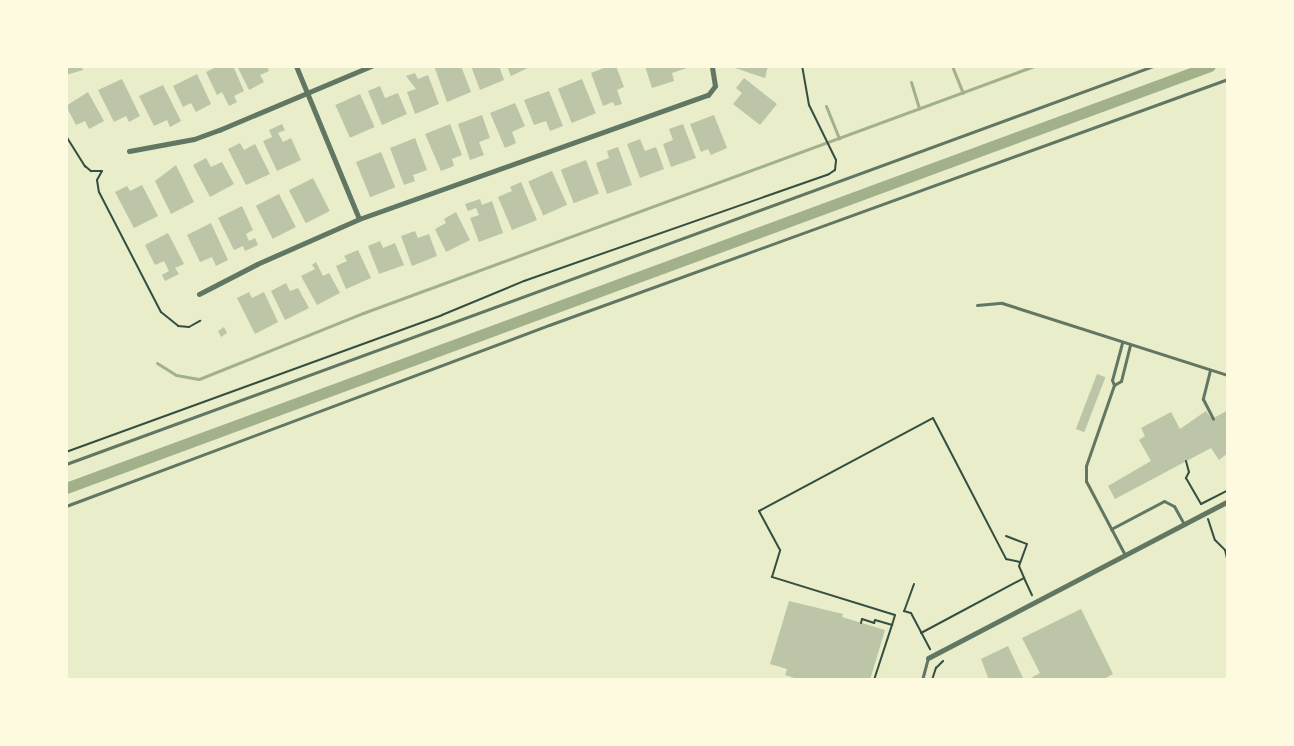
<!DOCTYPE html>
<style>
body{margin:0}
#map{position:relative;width:1294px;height:746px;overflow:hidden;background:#e9edc9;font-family:"DejaVu Sans",sans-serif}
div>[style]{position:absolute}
.stream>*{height:3px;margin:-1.5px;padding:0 1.5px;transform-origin:1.5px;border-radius:1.5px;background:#a3b18a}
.canal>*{height:11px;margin:-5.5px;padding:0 5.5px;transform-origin:5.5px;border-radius:5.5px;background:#a3b18a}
.building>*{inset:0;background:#bcc5a7;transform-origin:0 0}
.path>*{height:2px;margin:-1px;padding:0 1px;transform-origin:1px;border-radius:1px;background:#344e41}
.service>*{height:3px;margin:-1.5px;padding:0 1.5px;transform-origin:1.5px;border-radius:1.5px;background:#617663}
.minor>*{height:5px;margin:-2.5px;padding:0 2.5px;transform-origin:2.5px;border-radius:2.5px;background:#617663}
span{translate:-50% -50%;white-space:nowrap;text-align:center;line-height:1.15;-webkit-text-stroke:4px #fefae0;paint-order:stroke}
.frame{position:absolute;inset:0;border:68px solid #fefae0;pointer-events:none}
</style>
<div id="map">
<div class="stream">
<div style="left:952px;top:66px;width:29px;rotate:68deg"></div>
<div style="left:911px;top:82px;width:28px;rotate:73deg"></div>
<div style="left:826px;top:106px;width:35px;rotate:68deg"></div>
<div style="left:157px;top:363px;width:22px;rotate:32deg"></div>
<div style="left:176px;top:375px;width:23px;rotate:10deg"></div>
<div style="left:199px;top:379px;width:177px;rotate:-21.9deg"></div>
<div style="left:363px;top:313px;width:715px;rotate:-20.21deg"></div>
</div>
<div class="canal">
<div style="left:66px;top:488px;width:1219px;rotate:-20.25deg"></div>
</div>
<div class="building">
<div style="clip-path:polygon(66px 66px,81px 66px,83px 70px,66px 75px)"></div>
<div style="clip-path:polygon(218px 66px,233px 66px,244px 91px,234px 96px,237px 102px,229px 106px,222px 92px,217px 95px,206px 72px)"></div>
<div style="clip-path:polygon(237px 66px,267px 66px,269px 71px,260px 75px,264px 82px,249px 90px)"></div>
<div style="clip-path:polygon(434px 66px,461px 66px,471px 92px,447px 102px)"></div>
<div style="clip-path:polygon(471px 66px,499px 66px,504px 80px,480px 90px)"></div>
<div style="clip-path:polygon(507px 66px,532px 66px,511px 76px)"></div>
<div style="clip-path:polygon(609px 66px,616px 66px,624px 87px,617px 90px,622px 104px,615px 106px,613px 102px,603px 106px,591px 73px)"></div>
<div style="clip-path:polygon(645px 66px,686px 66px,687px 68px,672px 73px,674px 81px,652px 88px)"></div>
<div style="clip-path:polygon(729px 66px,768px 66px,765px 78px)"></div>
<div style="clip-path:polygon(415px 73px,418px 79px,428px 75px,439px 104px,415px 114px,407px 92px,416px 89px,406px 76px)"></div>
<div style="clip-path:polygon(197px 74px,211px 104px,196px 112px,191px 103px,183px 107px,173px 86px)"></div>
<div style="clip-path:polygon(744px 78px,777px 104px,760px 125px,733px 104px,742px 93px,736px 88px)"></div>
<div style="clip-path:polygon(122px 79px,140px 116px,129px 122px,126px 116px,114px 122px,98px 90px)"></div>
<div style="left:582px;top:79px;width:37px;height:26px;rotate:68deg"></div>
<div style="clip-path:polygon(163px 85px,181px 121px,170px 127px,167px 120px,154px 126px,139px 96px)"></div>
<div style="clip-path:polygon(380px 86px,385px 98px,398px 93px,407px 114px,382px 125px,368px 91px)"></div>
<div style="clip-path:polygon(549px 91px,563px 126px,550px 131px,546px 121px,534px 125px,524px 100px)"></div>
<div style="clip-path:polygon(88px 92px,104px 121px,89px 129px,85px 121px,76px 125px,66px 106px)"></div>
<div style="left:360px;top:94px;width:36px;height:27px;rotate:66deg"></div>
<div style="clip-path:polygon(515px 103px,525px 126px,512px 132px,516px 143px,505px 148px,490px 113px)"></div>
<div style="clip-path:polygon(482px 115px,490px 138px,479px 142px,484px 155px,470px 160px,458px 124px)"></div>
<div style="clip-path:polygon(714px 115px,727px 148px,711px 155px,708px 149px,701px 152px,690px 124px)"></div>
<div style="clip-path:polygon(282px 124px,285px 130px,278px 133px,283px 142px,291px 138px,301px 160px,277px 171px,263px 141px,272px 137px,269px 130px)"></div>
<div style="clip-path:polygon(450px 124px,462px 155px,452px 159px,454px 166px,441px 171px,425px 134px)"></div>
<div style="clip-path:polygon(683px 124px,696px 158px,671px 167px,663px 144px,673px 140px,669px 129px)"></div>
<div style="clip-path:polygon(415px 138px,427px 170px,413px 175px,415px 181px,404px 185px,390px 148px)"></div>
<div style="clip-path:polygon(640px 139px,645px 151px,656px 147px,664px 169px,640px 178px,627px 144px)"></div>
<div style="clip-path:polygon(240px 143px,244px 150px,255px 144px,270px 174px,246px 185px,228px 149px)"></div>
<div style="clip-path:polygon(618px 147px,632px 185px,607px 194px,596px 163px,609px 158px,607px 151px)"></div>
<div style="left:381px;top:152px;width:38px;height:27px;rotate:68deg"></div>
<div style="clip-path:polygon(206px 158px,211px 167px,222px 162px,234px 184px,210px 197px,193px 165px)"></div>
<div style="left:586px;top:160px;width:36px;height:27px;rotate:69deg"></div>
<div style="clip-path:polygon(176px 165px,194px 202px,171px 214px,155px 181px)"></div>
<div style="left:552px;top:171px;width:37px;height:26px;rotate:66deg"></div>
<div style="left:313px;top:178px;width:37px;height:27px;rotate:63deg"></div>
<div style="clip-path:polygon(521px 182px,537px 220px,512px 230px,498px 197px,512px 191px,510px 187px)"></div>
<div style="clip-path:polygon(142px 185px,158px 216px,134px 228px,115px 192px,127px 186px,130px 191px)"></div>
<div style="left:279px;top:194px;width:37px;height:26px;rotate:63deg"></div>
<div style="clip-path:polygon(480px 199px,482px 205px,492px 201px,503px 233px,479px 242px,470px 218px,479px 215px,476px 208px,468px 211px,465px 204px)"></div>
<div style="clip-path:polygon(242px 206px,253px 230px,246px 234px,249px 241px,255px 238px,258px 245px,245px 251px,243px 246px,234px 250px,218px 218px)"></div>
<div style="clip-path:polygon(456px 212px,470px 240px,446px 252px,435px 229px,446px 223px,444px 219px)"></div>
<div style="clip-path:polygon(211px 223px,228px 260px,216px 266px,212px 257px,200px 262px,187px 235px)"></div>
<div style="clip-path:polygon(415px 231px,418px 238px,429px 234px,437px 256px,412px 266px,401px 236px)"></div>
<div style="clip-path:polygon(168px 233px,184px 264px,175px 268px,179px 274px,165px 281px,162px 275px,169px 271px,164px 261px,155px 265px,145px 245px)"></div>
<div style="clip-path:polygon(380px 241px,383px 248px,395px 243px,404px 265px,379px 274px,368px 246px)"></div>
<div style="clip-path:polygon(358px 250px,371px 278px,346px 289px,336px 266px,347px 261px,344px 256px)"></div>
<div style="clip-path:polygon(316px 262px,323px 276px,329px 273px,340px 293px,317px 305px,301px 276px,315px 269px,312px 265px)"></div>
<div style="clip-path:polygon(286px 283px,290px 291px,298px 288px,309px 308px,285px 320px,271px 291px)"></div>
<div style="clip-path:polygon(249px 292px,252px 298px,264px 292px,278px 322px,255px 334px,237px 298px)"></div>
<div style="clip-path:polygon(224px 327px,227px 333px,221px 337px,218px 331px)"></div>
<div style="left:1097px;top:374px;width:9px;height:59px;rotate:21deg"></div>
<div style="clip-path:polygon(1228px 410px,1228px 453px,1219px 460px,1211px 448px,1115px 499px,1108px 486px,1151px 461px,1139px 440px,1145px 436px,1141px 428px,1171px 412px,1180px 429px,1206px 411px,1212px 419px)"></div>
<div style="clip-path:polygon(789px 601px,843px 614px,842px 617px,885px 630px,870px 680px,800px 680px,785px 675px,787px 669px,770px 664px)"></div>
<div style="clip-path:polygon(1081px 609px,1113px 674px,1102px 680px,1027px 680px,1040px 673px,1022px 638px)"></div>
<div style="clip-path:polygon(1008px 646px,1024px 680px,989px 680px,981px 659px)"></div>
</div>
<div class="path">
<div style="left:66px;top:136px;width:36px;rotate:58deg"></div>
<div style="left:85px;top:166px;width:8px;rotate:40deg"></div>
<div style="left:91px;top:171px;width:11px"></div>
<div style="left:102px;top:171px;width:10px;rotate:119deg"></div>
<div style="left:97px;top:180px;width:12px;rotate:81deg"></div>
<div style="left:99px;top:192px;width:135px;rotate:62.7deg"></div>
<div style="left:161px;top:312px;width:22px;rotate:39deg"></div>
<div style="left:178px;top:326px;width:11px;rotate:5deg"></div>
<div style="left:189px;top:327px;width:13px;rotate:-29deg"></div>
<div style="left:66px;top:452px;width:400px;rotate:-20deg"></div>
<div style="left:442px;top:315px;width:89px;rotate:-22.5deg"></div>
<div style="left:524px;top:281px;width:323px;rotate:-19.3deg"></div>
<div style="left:829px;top:174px;width:7px;rotate:-34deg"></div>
<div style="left:835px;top:170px;width:10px;rotate:-84deg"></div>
<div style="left:836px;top:160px;width:61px;rotate:-116.1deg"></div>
<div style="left:809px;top:105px;width:40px;rotate:-100deg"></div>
<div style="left:1186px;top:461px;width:11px;rotate:75deg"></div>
<div style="left:1189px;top:472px;width:7px;rotate:117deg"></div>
<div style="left:1186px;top:478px;width:30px;rotate:60deg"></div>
<div style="left:1201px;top:504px;width:30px;rotate:-27deg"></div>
<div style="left:1208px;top:519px;width:22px;rotate:72deg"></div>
<div style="left:1215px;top:540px;width:14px;rotate:45deg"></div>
<div style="left:1225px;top:550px;width:12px;rotate:76deg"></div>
<div style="left:1006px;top:536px;width:22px;rotate:21deg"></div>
<div style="left:1027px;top:544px;width:23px;rotate:110deg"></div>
<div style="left:1019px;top:566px;width:13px;rotate:67deg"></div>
<div style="left:914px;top:584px;width:29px;rotate:110deg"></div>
<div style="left:904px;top:611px;width:7px;rotate:16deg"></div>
<div style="left:911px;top:613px;width:41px;rotate:62.2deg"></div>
<div style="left:861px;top:623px;width:4px;rotate:-76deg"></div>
<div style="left:862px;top:619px;width:13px;rotate:18deg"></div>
<div style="left:874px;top:623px;width:3px;rotate:-72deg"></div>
<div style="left:875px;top:620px;width:18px;rotate:16deg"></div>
<div style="left:892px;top:625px;width:10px;rotate:-73deg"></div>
<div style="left:895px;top:615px;width:129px;rotate:-162.8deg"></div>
<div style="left:772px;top:577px;width:28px;rotate:-73deg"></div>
<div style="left:780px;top:550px;width:44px;rotate:-118.3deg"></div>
<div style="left:759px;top:511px;width:197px;rotate:-28.1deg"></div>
<div style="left:933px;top:418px;width:159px;rotate:62.6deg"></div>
<div style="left:1006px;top:559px;width:14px;rotate:12deg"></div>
<div style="left:921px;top:633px;width:117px;rotate:-28.1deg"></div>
<div style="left:1024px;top:578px;width:19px;rotate:65deg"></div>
<div style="left:874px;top:680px;width:58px;rotate:-71.9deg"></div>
<div style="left:932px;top:680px;width:13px;rotate:-72deg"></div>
<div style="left:936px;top:668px;width:10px;rotate:-45deg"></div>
</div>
<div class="service">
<div style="left:977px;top:305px;width:25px;rotate:-5deg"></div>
<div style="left:1002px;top:303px;width:237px;rotate:17.7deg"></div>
<div style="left:1122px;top:343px;width:38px;rotate:105deg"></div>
<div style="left:1112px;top:380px;width:5px;rotate:68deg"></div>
<div style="left:1114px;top:385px;width:86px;rotate:109.1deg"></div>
<div style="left:1086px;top:466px;width:15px;rotate:90deg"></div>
<div style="left:1086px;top:481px;width:84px;rotate:62.2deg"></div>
<div style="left:1210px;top:370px;width:30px;rotate:104deg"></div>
<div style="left:1203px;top:399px;width:22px;rotate:63deg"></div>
<div style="left:1114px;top:385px;width:8px;rotate:-30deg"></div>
<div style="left:1121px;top:381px;width:37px;rotate:-76deg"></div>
<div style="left:66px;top:464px;width:1158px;rotate:-20.11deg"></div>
<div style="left:66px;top:506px;width:516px;rotate:-20.54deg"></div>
<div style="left:549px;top:325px;width:722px;rotate:-19.92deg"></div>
<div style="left:1111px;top:529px;width:60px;rotate:-27.8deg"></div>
<div style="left:1164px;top:501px;width:11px;rotate:27deg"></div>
<div style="left:1174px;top:506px;width:21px;rotate:61deg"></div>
<div style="left:922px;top:680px;width:23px;rotate:-75deg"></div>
</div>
<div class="minor">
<div style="left:296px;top:66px;width:165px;rotate:67.6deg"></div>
<div style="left:129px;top:151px;width:66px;rotate:-10.5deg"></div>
<div style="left:194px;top:139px;width:27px;rotate:-20deg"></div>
<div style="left:219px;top:130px;width:165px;rotate:-22.8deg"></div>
<div style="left:199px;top:294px;width:65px;rotate:-27.3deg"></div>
<div style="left:257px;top:264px;width:111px;rotate:-23.8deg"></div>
<div style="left:359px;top:219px;width:370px;rotate:-19.6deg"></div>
<div style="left:708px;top:95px;width:11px;rotate:-52deg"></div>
<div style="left:715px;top:86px;width:20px;rotate:-99deg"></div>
<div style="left:928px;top:658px;width:339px;rotate:-27.6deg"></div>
</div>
<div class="frame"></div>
</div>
